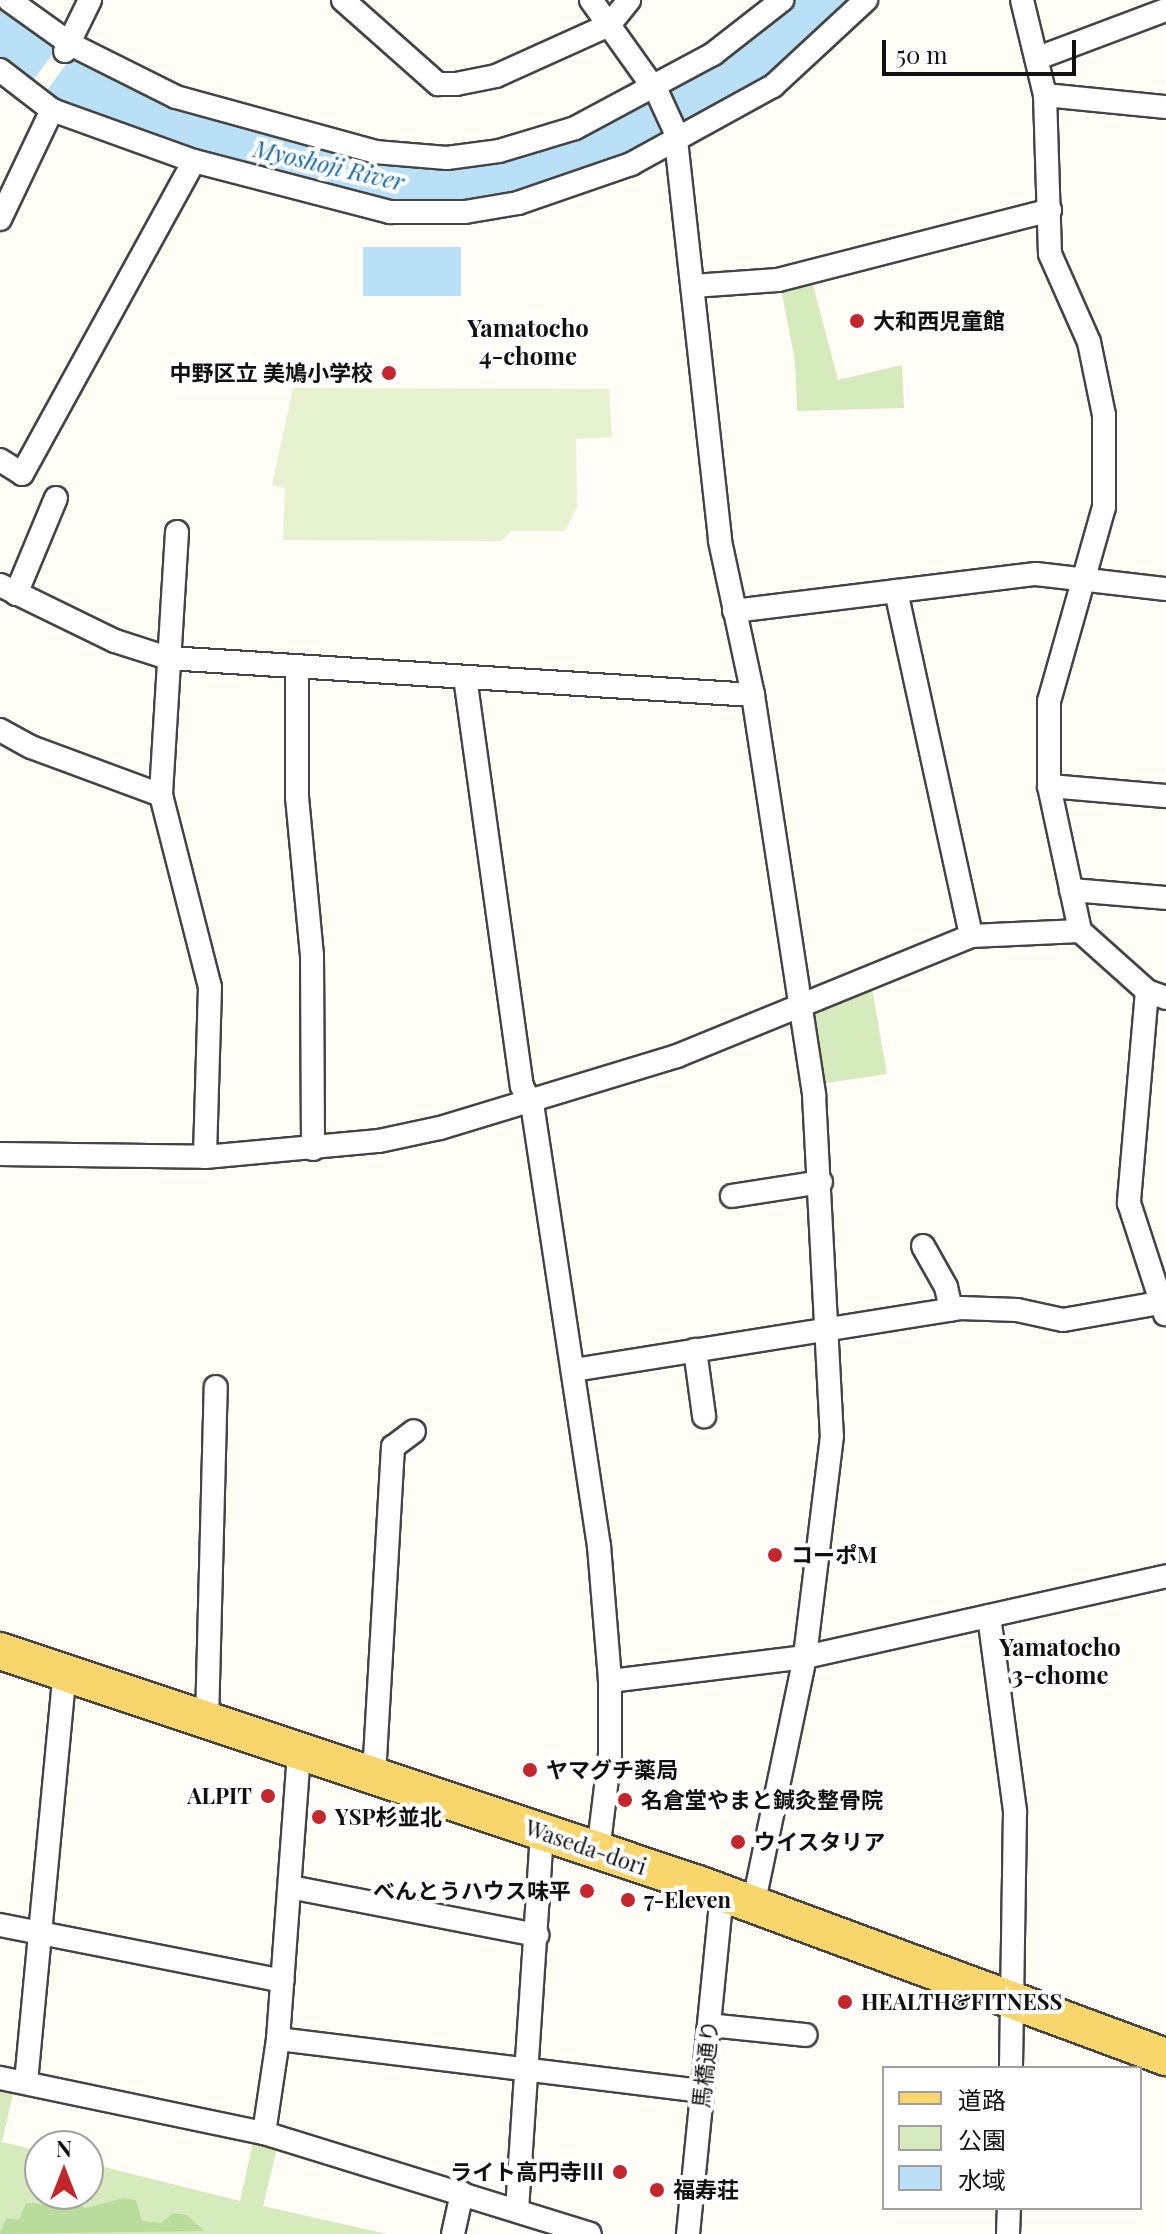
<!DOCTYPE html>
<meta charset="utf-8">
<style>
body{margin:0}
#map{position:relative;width:1166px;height:2234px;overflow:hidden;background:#fffdf5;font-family:"Playfair Display","Noto Sans JP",serif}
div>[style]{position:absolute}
.green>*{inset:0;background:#d5ebbd}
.forest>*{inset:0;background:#b9dc9c}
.pitch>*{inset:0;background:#e6f2cf}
.water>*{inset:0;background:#b9e0f7;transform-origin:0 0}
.pier>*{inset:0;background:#fffdf5;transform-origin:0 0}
.roads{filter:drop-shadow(2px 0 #444) drop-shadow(-2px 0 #444) drop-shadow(0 2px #444) drop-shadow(0 -2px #444)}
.street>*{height:22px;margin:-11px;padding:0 11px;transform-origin:11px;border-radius:11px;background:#fff}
.primary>*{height:36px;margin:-18px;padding:0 18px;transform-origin:18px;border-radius:18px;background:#f9d66b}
.dots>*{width:22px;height:22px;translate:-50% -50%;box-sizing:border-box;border:4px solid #fff;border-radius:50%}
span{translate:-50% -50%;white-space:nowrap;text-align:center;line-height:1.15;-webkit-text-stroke:8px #fff;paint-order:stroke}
.poi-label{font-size:22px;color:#111;font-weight:700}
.left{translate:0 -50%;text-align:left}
.right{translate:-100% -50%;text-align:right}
.street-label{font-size:22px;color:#111}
.water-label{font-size:24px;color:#1768a6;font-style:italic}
.neighbourhood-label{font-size:24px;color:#111;font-weight:700}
.legend{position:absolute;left:882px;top:2066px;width:260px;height:144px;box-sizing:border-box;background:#fff;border:2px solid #a0a0a0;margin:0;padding:10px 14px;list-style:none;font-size:24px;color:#111}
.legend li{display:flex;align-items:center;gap:16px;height:40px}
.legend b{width:40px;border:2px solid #a0a0a0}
.north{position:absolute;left:24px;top:2130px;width:80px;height:80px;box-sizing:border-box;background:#fff;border:2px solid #a0a0a0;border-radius:50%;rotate:0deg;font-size:22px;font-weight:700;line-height:32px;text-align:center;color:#111}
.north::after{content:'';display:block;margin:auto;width:28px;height:36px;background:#c4262e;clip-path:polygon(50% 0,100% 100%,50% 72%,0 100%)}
.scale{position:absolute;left:882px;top:40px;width:194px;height:36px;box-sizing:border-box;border:4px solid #111;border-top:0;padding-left:10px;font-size:24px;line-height:28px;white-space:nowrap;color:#111;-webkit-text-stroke:6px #fff;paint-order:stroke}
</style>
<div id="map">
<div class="green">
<div style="clip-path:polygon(812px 281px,838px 380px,902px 365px,904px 408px,797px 411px,795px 361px,781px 289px)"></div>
<div style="clip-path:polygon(871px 983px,887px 1074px,820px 1084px,812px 1015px,817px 1007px)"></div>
<div style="clip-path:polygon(0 2091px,13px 2094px,2px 2142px,40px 2151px,40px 2194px,88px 2194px,88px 2163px,240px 2201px,253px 2142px,277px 2148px,263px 2206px,387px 2234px,0 2234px)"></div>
</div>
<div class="forest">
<div style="clip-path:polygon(56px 2194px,86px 2208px,124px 2198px,136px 2200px,142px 2221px,161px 2223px,173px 2213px,187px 2215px,204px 2231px,0 2234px,6px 2218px,19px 2220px,26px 2203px,43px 2204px)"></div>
</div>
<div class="pitch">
<div style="clip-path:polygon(293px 388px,609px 389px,612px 437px,576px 439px,577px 507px,565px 531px,511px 531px,502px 541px,283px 540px,285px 488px,272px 485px)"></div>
</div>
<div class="water">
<div style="clip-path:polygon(790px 0,855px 0,756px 85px,675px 131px,567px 183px,461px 205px,387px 204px,120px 129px,45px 92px,0 61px,0 1px,92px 69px,170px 103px,236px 123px,498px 158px)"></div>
<div style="left:363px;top:247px;width:98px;height:49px"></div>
</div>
<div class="pier">
<div style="left:59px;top:45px;width:17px;height:50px;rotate:36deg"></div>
</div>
<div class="roads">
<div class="street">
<div style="left:9px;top:0;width:77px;rotate:35.5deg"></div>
<div style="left:72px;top:45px;width:116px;rotate:26.6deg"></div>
<div style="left:176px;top:97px;width:206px;rotate:15.4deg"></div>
<div style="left:375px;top:152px;width:72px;rotate:4.8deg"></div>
<div style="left:447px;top:158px;width:52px;rotate:-7.7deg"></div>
<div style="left:499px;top:151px;width:79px;rotate:-16.8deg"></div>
<div style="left:575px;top:128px;width:157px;rotate:-28.2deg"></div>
<div style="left:713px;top:54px;width:88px;rotate:-38deg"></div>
<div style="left:343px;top:0;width:127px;rotate:41.5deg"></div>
<div style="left:438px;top:84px;width:18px"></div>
<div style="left:456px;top:84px;width:41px;rotate:-11.3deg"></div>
<div style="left:496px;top:76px;width:124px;rotate:-24.3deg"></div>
<div style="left:609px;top:25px;width:32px;rotate:-51deg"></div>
<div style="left:591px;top:0;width:115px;rotate:54.5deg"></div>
<div style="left:658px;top:94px;width:41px;rotate:65.3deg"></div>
<div style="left:675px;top:131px;width:412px;rotate:83.7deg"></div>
<div style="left:720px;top:541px;width:157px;rotate:77.9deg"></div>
<div style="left:753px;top:695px;width:405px;rotate:81.3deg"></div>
<div style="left:814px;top:1095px;width:341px;rotate:87deg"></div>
<div style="left:832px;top:1436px;width:223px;rotate:97deg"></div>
<div style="left:805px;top:1657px;width:253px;rotate:101.8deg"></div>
<div style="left:1022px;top:0;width:98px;rotate:76.4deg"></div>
<div style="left:1045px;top:95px;width:159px;rotate:88.2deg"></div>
<div style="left:1050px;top:254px;width:96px;rotate:66.1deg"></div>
<div style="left:1089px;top:342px;width:75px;rotate:78.4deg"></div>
<div style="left:1104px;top:415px;width:92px;rotate:90deg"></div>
<div style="left:1104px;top:507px;width:202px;rotate:105.8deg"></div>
<div style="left:1049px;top:701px;width:85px;rotate:90deg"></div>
<div style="left:1049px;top:786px;width:148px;rotate:77.9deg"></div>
<div style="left:65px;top:51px;width:57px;rotate:-63.9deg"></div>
<div style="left:1038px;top:58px;width:137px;rotate:-20.6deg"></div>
<div style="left:0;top:70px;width:66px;rotate:37.6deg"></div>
<div style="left:52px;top:110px;width:151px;rotate:19.8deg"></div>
<div style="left:194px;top:161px;width:203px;rotate:14.6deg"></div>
<div style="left:390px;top:212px;width:75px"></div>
<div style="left:465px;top:212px;width:54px;rotate:-9.6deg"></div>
<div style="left:518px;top:203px;width:120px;rotate:-19deg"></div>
<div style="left:631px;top:164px;width:162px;rotate:-28.8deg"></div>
<div style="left:773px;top:86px;width:127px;rotate:-42.8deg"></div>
<div style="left:1045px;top:95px;width:122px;rotate:5.7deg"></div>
<div style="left:0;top:219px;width:121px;rotate:-64.5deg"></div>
<div style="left:693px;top:286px;width:85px;rotate:-4deg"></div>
<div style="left:778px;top:280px;width:281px;rotate:-14.4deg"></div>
<div style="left:0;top:460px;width:26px;rotate:32deg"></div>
<div style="left:22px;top:474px;width:357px;rotate:-61.2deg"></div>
<div style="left:177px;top:532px;width:263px;rotate:93.5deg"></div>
<div style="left:161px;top:795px;width:198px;rotate:75.7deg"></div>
<div style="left:210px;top:987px;width:170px;rotate:91.7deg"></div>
<div style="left:0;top:585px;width:128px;rotate:26deg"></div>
<div style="left:115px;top:641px;width:56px;rotate:17.8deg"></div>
<div style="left:168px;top:658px;width:586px;rotate:3.62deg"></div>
<div style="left:896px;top:591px;width:353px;rotate:77.7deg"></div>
<div style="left:16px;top:594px;width:104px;rotate:-67.4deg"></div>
<div style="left:734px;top:611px;width:304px;rotate:-7deg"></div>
<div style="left:1036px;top:574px;width:131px;rotate:6.6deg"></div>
<div style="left:297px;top:668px;width:129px;rotate:90deg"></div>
<div style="left:297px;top:797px;width:159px;rotate:84.6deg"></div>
<div style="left:312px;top:955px;width:194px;rotate:89.7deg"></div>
<div style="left:465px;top:677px;width:413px;rotate:82.1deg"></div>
<div style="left:522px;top:1086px;width:26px;rotate:65deg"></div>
<div style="left:533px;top:1110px;width:441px;rotate:81.4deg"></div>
<div style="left:599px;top:1546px;width:135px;rotate:85.3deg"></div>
<div style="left:610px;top:1681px;width:73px;rotate:90deg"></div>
<div style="left:610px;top:1754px;width:99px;rotate:97deg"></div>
<div style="left:0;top:730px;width:35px;rotate:29deg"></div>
<div style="left:31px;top:747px;width:139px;rotate:20.3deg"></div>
<div style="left:1049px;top:786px;width:117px;rotate:4.9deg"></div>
<div style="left:1071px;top:890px;width:95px;rotate:4.8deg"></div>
<div style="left:1147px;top:991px;width:213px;rotate:94.9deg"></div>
<div style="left:1129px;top:1203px;width:117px;rotate:72deg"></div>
<div style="left:0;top:1154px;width:205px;rotate:0.8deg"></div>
<div style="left:205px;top:1157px;width:175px;rotate:-5.3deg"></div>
<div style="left:379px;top:1141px;width:62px;rotate:-12deg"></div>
<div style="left:440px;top:1128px;width:248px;rotate:-16.9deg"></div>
<div style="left:677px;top:1056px;width:318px;rotate:-22.2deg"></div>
<div style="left:971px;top:936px;width:109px;rotate:-2.6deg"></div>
<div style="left:1080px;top:931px;width:90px;rotate:41.8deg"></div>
<div style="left:1147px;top:991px;width:20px;rotate:20deg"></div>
<div style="left:732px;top:1196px;width:90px;rotate:-8.9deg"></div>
<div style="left:923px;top:1246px;width:47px;rotate:60.7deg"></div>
<div style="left:946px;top:1287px;width:23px;rotate:77deg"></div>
<div style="left:695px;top:1350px;width:67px;rotate:82.2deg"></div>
<div style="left:574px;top:1370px;width:391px;rotate:-9.1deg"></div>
<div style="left:960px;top:1308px;width:57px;rotate:2deg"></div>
<div style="left:1017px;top:1310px;width:47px;rotate:12.3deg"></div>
<div style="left:1063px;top:1320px;width:97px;rotate:-10deg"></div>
<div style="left:989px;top:1616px;width:198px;rotate:82.4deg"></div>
<div style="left:1015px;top:1812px;width:256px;rotate:90.9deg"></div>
<div style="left:610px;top:1681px;width:196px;rotate:-7deg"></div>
<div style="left:805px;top:1657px;width:370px;rotate:-12.6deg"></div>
<div style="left:207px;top:1721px;width:334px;rotate:-88.5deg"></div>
<div style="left:374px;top:1776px;width:330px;rotate:-86.7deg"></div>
<div style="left:393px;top:1447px;width:26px;rotate:-37deg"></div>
<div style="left:290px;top:1887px;width:252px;rotate:11deg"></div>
<div style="left:0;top:1925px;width:288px;rotate:11.2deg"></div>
<div style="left:709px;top:2025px;width:97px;rotate:5.9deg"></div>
<div style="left:278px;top:2039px;width:427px;rotate:7deg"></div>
<div style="left:0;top:2078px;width:270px;rotate:11.8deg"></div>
<div style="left:264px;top:2133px;width:341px;rotate:17.2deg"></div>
<div style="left:26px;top:2082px;width:412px;rotate:-84.6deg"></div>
<div style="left:264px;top:2133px;width:95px;rotate:-81.5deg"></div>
<div style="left:278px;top:2039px;width:286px;rotate:-85.8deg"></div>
<div style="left:517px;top:2210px;width:379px;rotate:-86.2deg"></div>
<div style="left:453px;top:2234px;width:42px;rotate:-77.6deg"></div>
<div style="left:688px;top:2234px;width:342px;rotate:-84.3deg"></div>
<div style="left:1008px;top:2234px;width:26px;rotate:-88deg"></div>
</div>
<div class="primary">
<div style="left:0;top:1651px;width:736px;rotate:18.46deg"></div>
<div style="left:698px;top:1884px;width:499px;rotate:20.3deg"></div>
</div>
</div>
<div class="dots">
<div style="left:857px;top:321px;background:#c4262e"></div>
<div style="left:389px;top:373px;background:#c4262e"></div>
<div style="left:775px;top:1555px;background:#c4262e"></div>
<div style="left:530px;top:1770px;background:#c4262e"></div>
<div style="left:268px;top:1796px;background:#c4262e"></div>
<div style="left:625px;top:1800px;background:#c4262e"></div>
<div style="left:319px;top:1817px;background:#c4262e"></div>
<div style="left:738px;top:1842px;background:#c4262e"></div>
<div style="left:587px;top:1891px;background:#c4262e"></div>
<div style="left:628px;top:1900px;background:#c4262e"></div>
<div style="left:845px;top:2002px;background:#c4262e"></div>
<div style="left:620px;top:2172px;background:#c4262e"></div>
<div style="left:657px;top:2190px;background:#c4262e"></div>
</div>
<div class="poi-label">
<span class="left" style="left:873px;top:321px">大和西児童館</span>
<span class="right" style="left:373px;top:373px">中野区立 美鳩小学校</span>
<span class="left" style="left:791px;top:1555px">コーポM</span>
<span class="left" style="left:546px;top:1770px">ヤマグチ薬局</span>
<span class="right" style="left:252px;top:1796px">ALPIT</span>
<span class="left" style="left:641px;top:1800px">名倉堂やまと鍼灸整骨院</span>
<span class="left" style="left:335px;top:1817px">YSP杉並北</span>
<span class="left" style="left:754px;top:1842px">ウイスタリア</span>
<span class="right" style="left:571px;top:1891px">べんとうハウス味平</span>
<span class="left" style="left:644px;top:1900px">7-Eleven</span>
<span class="left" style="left:861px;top:2002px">HEALTH&amp;FITNESS</span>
<span class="right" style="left:604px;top:2172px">ライト高円寺Ⅲ</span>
<span class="left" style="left:673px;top:2190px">福寿荘</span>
</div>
<div class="street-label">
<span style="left:586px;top:1847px;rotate:19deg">Waseda-dori</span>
<span style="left:705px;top:2064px;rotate:-84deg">馬橋通り</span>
</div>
<div class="water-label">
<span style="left:329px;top:165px;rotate:13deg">Myoshoji River</span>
</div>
<div class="neighbourhood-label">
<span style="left:528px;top:342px">Yamatocho<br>4-chome</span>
<span style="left:1060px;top:1661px">Yamatocho<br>3-chome</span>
</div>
<ul class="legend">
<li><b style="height:10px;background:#f9d66b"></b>道路</li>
<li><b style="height:22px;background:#d5ebbd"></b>公園</li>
<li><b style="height:22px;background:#b9e0f7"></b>水域</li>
</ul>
<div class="north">N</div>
<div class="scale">50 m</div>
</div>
